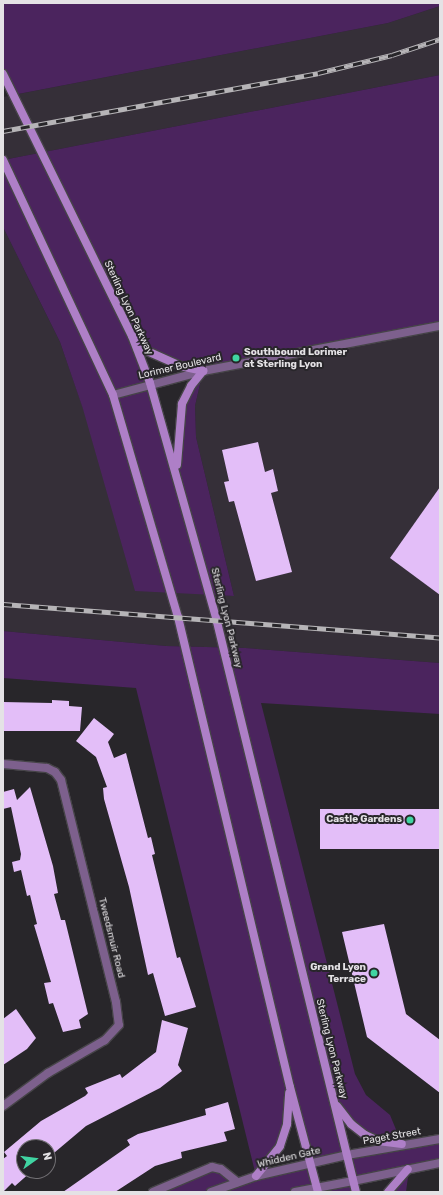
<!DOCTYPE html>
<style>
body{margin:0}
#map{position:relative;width:443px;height:1195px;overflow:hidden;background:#28262a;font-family:Rubik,sans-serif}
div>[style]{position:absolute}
.built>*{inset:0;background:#352f38}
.green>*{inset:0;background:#4b245e}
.building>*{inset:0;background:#e3bef8;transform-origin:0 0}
.roads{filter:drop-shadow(1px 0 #464448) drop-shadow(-1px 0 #464448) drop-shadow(0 1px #464448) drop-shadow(0 -1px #464448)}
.minor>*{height:8px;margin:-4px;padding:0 4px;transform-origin:4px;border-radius:4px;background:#7d608d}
.tertiary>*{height:8px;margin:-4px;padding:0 4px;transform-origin:4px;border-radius:4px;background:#7d608d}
.secondary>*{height:8px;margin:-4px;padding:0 4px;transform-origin:4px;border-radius:4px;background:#ae7fc7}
.rail>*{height:4.5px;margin-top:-2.25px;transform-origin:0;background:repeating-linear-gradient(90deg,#28262a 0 9px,#b6b4b7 0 18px);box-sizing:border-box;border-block:1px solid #b6b4b7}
.dots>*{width:11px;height:11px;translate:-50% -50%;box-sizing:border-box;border:2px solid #28262a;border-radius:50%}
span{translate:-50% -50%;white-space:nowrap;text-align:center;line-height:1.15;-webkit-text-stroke:4px #28262a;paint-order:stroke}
.street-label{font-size:10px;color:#e4e2e5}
.poi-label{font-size:10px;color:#e4e2e5;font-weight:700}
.left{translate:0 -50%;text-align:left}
.right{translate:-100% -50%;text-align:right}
.frame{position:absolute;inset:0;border:4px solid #e4e2e5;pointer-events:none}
.north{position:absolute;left:16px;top:1139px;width:40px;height:40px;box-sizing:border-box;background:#28262a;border:1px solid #737175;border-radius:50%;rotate:76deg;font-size:11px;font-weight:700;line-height:16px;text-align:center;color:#e4e2e5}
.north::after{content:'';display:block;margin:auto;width:14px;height:18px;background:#40d4a2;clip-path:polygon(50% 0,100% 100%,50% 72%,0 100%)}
</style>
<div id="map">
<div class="built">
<div style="clip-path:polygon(440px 6px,440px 75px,3px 160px,3px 97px,388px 23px)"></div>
<div style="clip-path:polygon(3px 227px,60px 342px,83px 408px,210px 594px,234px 596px,196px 437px,195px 406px,203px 371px,440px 326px,440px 663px,245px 648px,166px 646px,3px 631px)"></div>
</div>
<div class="green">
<div style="clip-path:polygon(3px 3px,440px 3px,440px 6px,388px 23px,13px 95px,3px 74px)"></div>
<div style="clip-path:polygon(evenodd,440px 75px,440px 326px,203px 371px,195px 406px,196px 437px,234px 596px,135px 591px,83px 409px,60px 342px,3px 227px,3px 160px,440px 75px,133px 337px,161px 357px,203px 371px,182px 404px,176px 471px,133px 337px)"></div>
<div style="clip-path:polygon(evenodd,3px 631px,166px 646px,245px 648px,440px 663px,440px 714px,261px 703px,355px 1074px,366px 1095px,390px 1115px,402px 1144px,440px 1139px,440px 1163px,409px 1169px,406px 1192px,388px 1192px,408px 1170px,353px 1181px,356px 1192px,153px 1192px,212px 1167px,237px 1182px,256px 1176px,136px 688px,3px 678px,3px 631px,290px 1088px,309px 1164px,257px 1175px,280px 1146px,290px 1088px,3px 631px,335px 1103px,365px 1135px,400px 1144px,347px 1155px,335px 1103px,3px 631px,347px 1155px,352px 1181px,317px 1187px,310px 1164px,347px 1155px)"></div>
</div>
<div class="building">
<div style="clip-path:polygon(258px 442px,265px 472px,273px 469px,278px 491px,271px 493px,292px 572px,256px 581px,234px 501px,229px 502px,224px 482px,229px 481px,222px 450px)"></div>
<div style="clip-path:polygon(440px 487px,440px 595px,390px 558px)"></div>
<div style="clip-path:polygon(52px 700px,69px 701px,69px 706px,82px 707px,80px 731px,3px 731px,3px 702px,52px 703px)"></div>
<div style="clip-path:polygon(94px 718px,114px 734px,108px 742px,114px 758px,126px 753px,148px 838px,151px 837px,155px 854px,152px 855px,177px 958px,180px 957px,196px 1007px,165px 1016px,153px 973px,148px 975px,129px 887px,104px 799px,103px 788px,107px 787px,96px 757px,76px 741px)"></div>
<div style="clip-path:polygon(30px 787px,53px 866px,58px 893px,54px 894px,61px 920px,65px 920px,88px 1014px,79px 1020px,81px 1028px,63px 1032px,53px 1003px,49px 1004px,44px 983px,51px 982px,34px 925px,37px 924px,30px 895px,27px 896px,21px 870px,14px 872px,12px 862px,20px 860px,21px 854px,11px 807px,3px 809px,3px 792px,14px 789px,17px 800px)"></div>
<div style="left:440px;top:809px;width:40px;height:120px;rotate:90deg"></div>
<div style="clip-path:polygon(384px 924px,406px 1014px,440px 1040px,440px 1093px,367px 1037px,342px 932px)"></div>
<div style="clip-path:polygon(16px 1009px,36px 1038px,27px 1049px,3px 1065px,3px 1019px)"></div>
<div style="clip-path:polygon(162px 1020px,188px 1028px,178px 1065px,182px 1071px,160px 1088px,86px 1126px,48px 1158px,48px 1147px,24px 1147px,24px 1171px,32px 1171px,15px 1186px,12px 1183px,3px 1192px,3px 1159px,7px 1156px,4px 1152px,41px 1121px,85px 1096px,88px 1093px,85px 1088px,120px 1074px,122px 1078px,156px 1052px)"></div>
<div style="clip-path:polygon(228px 1102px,235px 1129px,224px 1132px,227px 1141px,181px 1152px,182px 1158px,155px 1166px,115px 1192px,63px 1192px,130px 1145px,127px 1140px,138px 1134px,206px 1115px,205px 1109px)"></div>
</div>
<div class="roads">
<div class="minor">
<div style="left:113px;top:395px;width:93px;rotate:-14.9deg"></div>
<div style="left:203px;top:371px;width:241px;rotate:-10.8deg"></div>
<div style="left:3px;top:764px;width:44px;rotate:5.2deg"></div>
<div style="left:47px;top:768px;width:9px;rotate:27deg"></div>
<div style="left:55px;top:772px;width:10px;rotate:53deg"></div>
<div style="left:61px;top:780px;width:229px;rotate:76.1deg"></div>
<div style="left:116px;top:1002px;width:23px;rotate:83deg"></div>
<div style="left:119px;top:1025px;width:21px;rotate:133deg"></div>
<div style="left:105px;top:1040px;width:66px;rotate:149.9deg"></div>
<div style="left:48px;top:1073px;width:56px;rotate:143.7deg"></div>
<div style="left:347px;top:1155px;width:94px;rotate:-9.8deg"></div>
<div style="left:353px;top:1181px;width:89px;rotate:-11.7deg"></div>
<div style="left:153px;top:1192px;width:64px;rotate:-23deg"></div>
<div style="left:212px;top:1167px;width:9px;rotate:13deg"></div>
<div style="left:221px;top:1169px;width:21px;rotate:39deg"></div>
</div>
<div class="tertiary">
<div style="left:211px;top:1192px;width:48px;rotate:-19.6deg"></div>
<div style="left:256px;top:1176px;width:93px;rotate:-13deg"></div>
<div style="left:295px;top:1192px;width:59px;rotate:-10.7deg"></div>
</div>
<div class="secondary">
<div style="left:3px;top:74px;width:292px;rotate:63.8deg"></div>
<div style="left:132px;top:336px;width:50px;rotate:69deg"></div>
<div style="left:150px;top:383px;width:248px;rotate:74.3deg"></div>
<div style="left:217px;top:622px;width:587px;rotate:76.3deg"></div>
<div style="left:3px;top:160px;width:259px;rotate:64.9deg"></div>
<div style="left:113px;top:395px;width:231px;rotate:73.7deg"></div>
<div style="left:178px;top:617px;width:483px;rotate:76.6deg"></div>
<div style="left:290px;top:1087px;width:109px;rotate:75.1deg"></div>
<div style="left:134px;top:337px;width:19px;rotate:47deg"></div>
<div style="left:147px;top:351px;width:36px;rotate:24deg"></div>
<div style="left:180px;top:366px;width:24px;rotate:12deg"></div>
<div style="left:203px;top:371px;width:19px;rotate:129deg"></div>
<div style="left:191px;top:386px;width:20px;rotate:117deg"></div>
<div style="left:182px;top:404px;width:61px;rotate:94.7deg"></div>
<div style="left:337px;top:1106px;width:23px;rotate:52deg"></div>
<div style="left:351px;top:1124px;width:18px;rotate:38deg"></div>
<div style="left:365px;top:1135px;width:14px;rotate:25deg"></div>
<div style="left:378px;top:1141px;width:24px;rotate:7deg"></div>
<div style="left:256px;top:1176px;width:38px;rotate:-51deg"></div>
<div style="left:280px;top:1146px;width:23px;rotate:-72deg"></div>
<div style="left:287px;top:1124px;width:31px;rotate:-86deg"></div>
<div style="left:388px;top:1192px;width:30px;rotate:-49deg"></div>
</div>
</div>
<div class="rail">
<div style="left:3px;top:131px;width:320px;rotate:-10.4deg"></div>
<div style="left:318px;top:73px;width:76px;rotate:-13.7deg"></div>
<div style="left:392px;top:55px;width:51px;rotate:-18.4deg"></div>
<div style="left:3px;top:604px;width:438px;rotate:4.4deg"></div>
</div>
<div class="dots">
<div style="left:236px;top:358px;background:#40d4a2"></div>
<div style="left:410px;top:820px;background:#40d4a2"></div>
<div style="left:374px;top:973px;background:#40d4a2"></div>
</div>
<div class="street-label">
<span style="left:128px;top:308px;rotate:65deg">Sterling Lyon Parkway</span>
<span style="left:180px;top:367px;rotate:-13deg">Lorimer Boulevard</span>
<span style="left:226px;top:618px;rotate:76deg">Sterling Lyon Parkway</span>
<span style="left:111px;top:938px;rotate:76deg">Tweedsmuir Road</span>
<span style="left:331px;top:1049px;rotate:76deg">Sterling Lyon Parkway</span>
<span style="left:392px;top:1137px;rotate:-10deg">Paget Street</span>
<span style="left:289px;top:1158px;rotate:-13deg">Whidden Gate</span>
</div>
<div class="poi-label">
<span class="left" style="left:244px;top:358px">Southbound Lorimer<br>at Sterling Lyon</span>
<span class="right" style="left:402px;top:820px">Castle Gardens</span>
<span class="right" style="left:366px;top:973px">Grand Lyon<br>Terrace</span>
</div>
<div class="frame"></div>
<div class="north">N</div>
</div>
